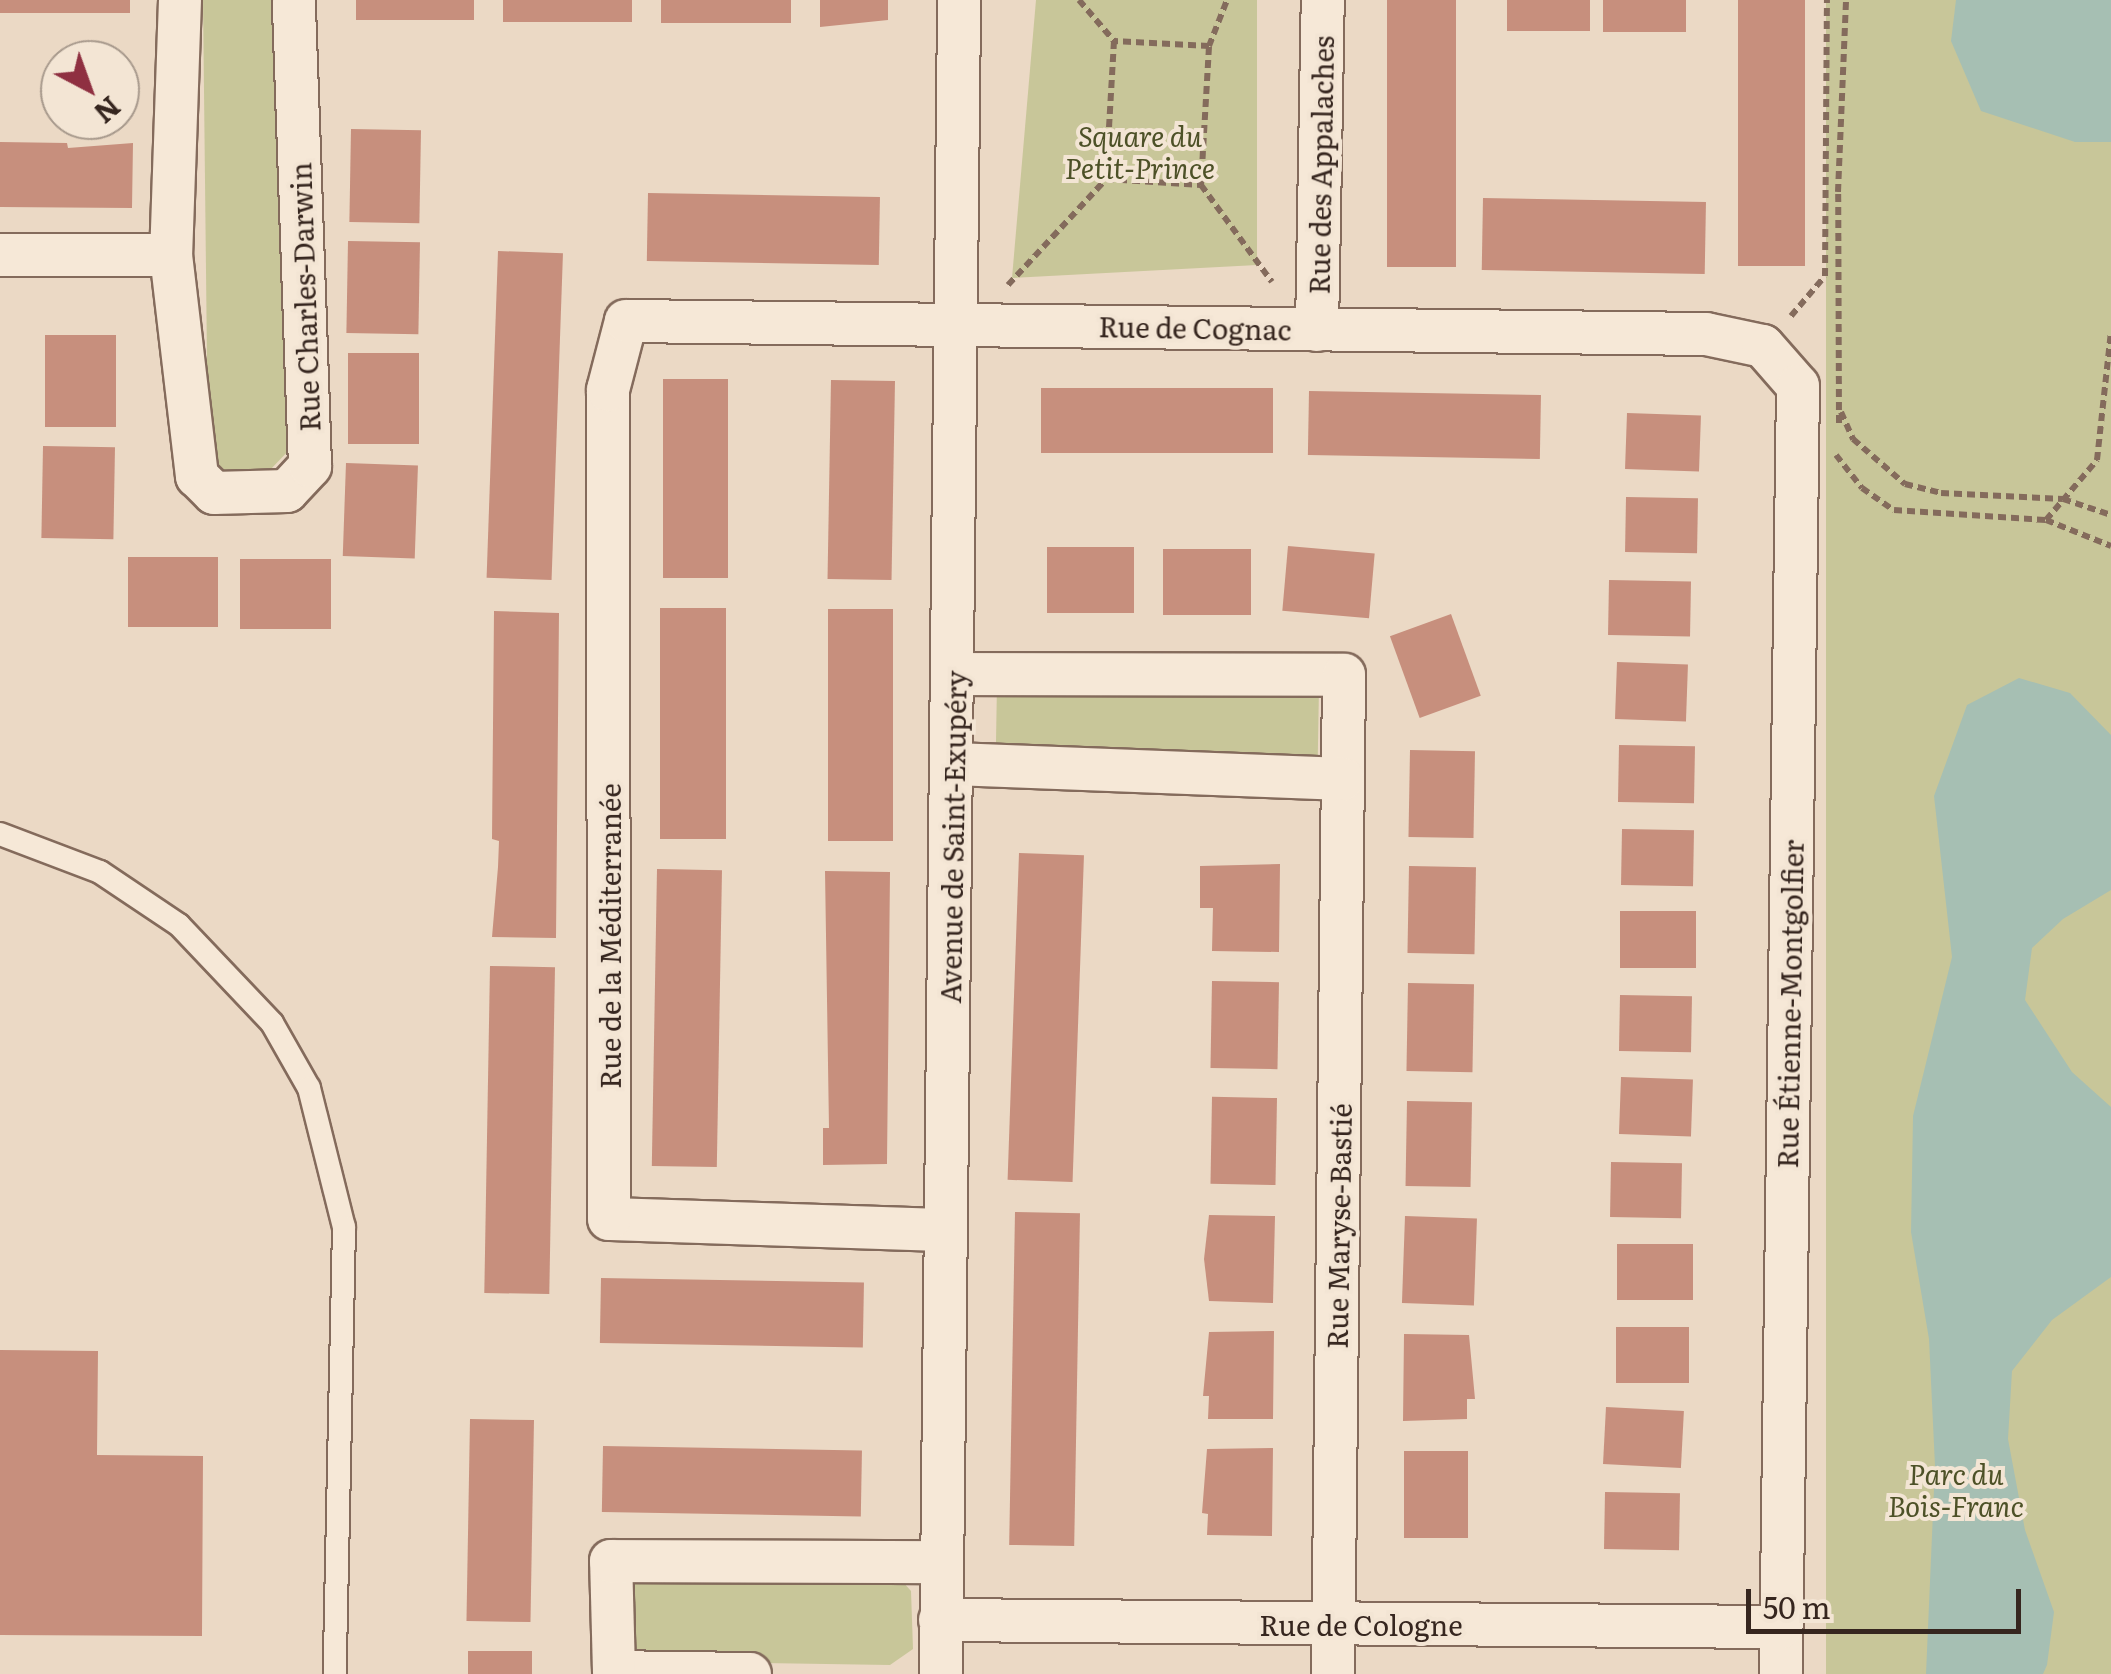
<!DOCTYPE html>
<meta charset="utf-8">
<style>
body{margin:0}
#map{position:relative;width:2111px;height:1674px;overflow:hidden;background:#ebd9c5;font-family:Literata,serif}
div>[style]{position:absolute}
.green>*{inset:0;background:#c8c699;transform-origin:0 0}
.water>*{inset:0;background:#a6bfb3}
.building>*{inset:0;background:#c78f7d;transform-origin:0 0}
.path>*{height:6px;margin-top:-3px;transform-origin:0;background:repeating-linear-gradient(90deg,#846b5c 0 8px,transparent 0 13px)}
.roads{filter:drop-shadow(2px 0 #846b5c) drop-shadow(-2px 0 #846b5c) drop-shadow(0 2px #846b5c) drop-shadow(0 -2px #846b5c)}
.service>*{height:22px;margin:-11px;padding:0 11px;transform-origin:11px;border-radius:11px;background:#f6e8d7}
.minor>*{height:42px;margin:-21px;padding:0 21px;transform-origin:21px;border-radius:21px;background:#f6e8d7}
span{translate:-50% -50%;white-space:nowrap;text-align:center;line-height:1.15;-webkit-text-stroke:8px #f3e5d4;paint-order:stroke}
.park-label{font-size:28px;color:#4d5127;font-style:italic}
.street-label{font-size:28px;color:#36261f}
.north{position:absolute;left:40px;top:40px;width:100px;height:100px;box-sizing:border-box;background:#f3e5d4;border:2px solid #a7998c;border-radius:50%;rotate:139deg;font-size:28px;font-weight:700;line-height:40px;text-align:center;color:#36261f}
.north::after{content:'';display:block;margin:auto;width:35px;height:45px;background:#8f3041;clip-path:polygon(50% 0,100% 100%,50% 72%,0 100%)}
.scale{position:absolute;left:1746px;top:1589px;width:275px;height:45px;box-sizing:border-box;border:5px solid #36261f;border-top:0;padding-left:12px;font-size:30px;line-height:35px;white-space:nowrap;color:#36261f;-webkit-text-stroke:8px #f3e5d4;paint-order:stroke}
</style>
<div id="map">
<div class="green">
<div style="clip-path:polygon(203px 0,291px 0,294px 445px,269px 471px,246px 477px,224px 471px,208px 451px)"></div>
<div style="clip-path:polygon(1036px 0,1257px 0,1257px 265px,1012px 278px)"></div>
<div style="left:1826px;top:0;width:285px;height:1674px"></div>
<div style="left:997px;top:684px;width:322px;height:66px;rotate:1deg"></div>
<div style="clip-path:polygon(894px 1572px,911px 1591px,913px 1649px,890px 1665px,628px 1661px,614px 1595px,636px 1578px)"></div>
</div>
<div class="water">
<div style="clip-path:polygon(1956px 0,2111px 0,2111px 142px,2075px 142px,1981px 111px,1951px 41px)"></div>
<div style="clip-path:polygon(2019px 678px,2070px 693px,2111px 735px,2111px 890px,2063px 919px,2032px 948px,2025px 1000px,2072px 1072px,2111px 1107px,2111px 1277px,2052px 1320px,2012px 1371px,2008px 1439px,2025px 1530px,2054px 1612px,2047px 1665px,2043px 1674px,1926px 1674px,1935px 1466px,1929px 1339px,1911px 1232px,1913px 1116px,1952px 957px,1934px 796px,1967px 705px)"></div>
</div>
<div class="building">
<div style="left:0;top:0;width:130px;height:13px"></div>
<div style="left:356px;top:0;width:118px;height:20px"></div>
<div style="left:503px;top:0;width:129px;height:22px"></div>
<div style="left:661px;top:0;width:130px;height:23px"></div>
<div style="clip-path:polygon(820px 0,888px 0,888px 20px,820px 27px)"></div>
<div style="left:1387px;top:0;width:69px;height:267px"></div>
<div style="left:1507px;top:0;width:83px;height:31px"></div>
<div style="left:1603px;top:0;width:83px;height:32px"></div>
<div style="left:1738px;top:0;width:67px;height:266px"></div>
<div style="left:351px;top:129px;width:70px;height:93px;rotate:1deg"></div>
<div style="clip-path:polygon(0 142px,67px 143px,68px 148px,133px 143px,132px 208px,0 207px)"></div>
<div style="left:648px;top:193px;width:232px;height:68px;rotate:1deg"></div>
<div style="left:1483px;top:198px;width:223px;height:72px;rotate:1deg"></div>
<div style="left:348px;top:241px;width:72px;height:92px;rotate:1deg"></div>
<div style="left:498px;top:251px;width:65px;height:327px;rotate:2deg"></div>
<div style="left:45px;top:335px;width:71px;height:92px"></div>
<div style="left:348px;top:353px;width:71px;height:91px"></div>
<div style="left:663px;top:379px;width:65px;height:199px"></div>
<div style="left:831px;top:380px;width:64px;height:199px;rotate:1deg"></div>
<div style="left:1041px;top:388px;width:232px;height:65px"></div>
<div style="left:1309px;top:391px;width:232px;height:64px;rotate:1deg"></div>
<div style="left:1627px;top:413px;width:74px;height:56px;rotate:2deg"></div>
<div style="left:43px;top:446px;width:72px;height:92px;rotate:1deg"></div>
<div style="left:346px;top:463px;width:72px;height:93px;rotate:2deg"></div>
<div style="left:1626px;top:497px;width:72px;height:55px;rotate:1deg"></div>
<div style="left:1288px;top:546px;width:87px;height:65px;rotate:5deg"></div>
<div style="left:1047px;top:547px;width:87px;height:66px"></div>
<div style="left:1163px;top:549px;width:88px;height:66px"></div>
<div style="left:128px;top:557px;width:90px;height:70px"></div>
<div style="left:240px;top:559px;width:91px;height:70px"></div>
<div style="left:1609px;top:580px;width:82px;height:55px;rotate:1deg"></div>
<div style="left:660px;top:608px;width:66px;height:231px"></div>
<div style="left:828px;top:609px;width:65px;height:232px"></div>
<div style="clip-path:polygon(494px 611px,559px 613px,556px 938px,492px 937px,498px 867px,499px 841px,492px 839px)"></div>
<div style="left:1451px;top:614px;width:87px;height:65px;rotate:70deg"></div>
<div style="left:1617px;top:662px;width:71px;height:57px;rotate:2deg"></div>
<div style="left:1619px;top:745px;width:76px;height:57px;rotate:1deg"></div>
<div style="left:1410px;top:750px;width:65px;height:87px;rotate:1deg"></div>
<div style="left:1622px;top:829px;width:72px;height:56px;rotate:1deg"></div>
<div style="left:1019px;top:853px;width:65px;height:327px;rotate:2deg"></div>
<div style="clip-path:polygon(1280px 864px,1279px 952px,1212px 951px,1213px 908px,1200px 908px,1200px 866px)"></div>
<div style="left:1409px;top:866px;width:67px;height:87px;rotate:1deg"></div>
<div style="left:657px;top:869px;width:65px;height:297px;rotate:1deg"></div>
<div style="clip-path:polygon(825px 871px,890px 872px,887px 1164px,823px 1165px,823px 1128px,829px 1128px)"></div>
<div style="left:1620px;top:911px;width:76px;height:57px"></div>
<div style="left:490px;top:966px;width:65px;height:327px;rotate:1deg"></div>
<div style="left:1212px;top:981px;width:67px;height:87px;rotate:1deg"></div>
<div style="left:1408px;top:983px;width:66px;height:88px;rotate:1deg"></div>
<div style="left:1620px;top:995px;width:72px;height:56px;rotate:1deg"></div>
<div style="left:1621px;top:1077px;width:72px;height:57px;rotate:2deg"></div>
<div style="left:1277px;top:1098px;width:87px;height:65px;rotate:91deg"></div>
<div style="left:1407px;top:1101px;width:65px;height:85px;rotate:1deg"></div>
<div style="left:1611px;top:1162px;width:71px;height:55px;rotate:1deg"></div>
<div style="left:1015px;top:1212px;width:65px;height:333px;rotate:1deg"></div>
<div style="clip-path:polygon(1209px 1215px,1275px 1216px,1273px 1303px,1209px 1301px,1204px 1259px)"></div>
<div style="left:1405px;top:1216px;width:72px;height:87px;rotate:2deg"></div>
<div style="left:1617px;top:1244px;width:76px;height:56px"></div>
<div style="left:601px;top:1278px;width:263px;height:65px;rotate:1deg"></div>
<div style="left:1616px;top:1327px;width:73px;height:56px"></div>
<div style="clip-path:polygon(1274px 1331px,1273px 1419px,1208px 1419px,1209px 1396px,1203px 1396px,1209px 1332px)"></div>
<div style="clip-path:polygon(1404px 1334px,1469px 1335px,1475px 1399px,1467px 1399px,1467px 1419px,1403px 1421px)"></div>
<div style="clip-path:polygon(0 1350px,98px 1351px,97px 1455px,203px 1456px,202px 1636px,0 1635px)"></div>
<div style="left:1606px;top:1407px;width:78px;height:57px;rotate:3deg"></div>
<div style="left:470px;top:1419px;width:64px;height:202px;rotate:1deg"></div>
<div style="left:603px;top:1446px;width:259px;height:66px;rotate:1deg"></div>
<div style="clip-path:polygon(1273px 1448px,1272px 1536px,1207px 1535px,1208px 1514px,1202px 1513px,1207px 1449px)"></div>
<div style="left:1404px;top:1451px;width:64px;height:87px"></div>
<div style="left:1605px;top:1492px;width:75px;height:57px;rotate:1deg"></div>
<div style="left:468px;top:1651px;width:64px;height:23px"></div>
</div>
<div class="path">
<div style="left:1079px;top:0;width:54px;rotate:49.5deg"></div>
<div style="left:1209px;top:46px;width:95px;rotate:-177deg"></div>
<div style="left:1114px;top:41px;width:138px;rotate:93.3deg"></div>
<div style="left:1106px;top:179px;width:95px;rotate:3.6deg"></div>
<div style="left:1201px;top:185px;width:139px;rotate:-86.7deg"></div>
<div style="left:1209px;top:46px;width:49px;rotate:-68.6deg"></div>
<div style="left:1201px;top:185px;width:120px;rotate:53.8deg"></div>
<div style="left:1008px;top:285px;width:144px;rotate:-47.2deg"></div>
<div style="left:1791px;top:316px;width:52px;rotate:-49.6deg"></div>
<div style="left:1825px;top:276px;width:276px;rotate:-89.6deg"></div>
<div style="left:1841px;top:412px;width:30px;rotate:66deg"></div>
<div style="left:1853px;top:439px;width:69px;rotate:40.9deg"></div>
<div style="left:1905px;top:484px;width:37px;rotate:14deg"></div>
<div style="left:1941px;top:493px;width:122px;rotate:2.8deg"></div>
<div style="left:2063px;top:499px;width:51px;rotate:18.4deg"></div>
<div style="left:1839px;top:423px;width:231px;rotate:-90.2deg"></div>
<div style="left:1838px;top:192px;width:192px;rotate:-87.6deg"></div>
<div style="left:1836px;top:455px;width:42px;rotate:51.8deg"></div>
<div style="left:1862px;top:488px;width:39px;rotate:35deg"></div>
<div style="left:1894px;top:510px;width:152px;rotate:3.8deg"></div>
<div style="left:2046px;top:520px;width:70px;rotate:21.8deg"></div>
<div style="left:2046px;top:520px;width:79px;rotate:-49.6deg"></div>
<div style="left:2097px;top:460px;width:129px;rotate:-83.8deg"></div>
</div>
<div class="roads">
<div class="service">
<div style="left:0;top:834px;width:107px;rotate:20.8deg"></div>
<div style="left:100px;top:872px;width:95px;rotate:33.9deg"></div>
<div style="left:179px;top:925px;width:135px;rotate:46.5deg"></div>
<div style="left:272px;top:1023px;width:75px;rotate:60.4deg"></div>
<div style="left:309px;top:1088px;width:143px;rotate:75.9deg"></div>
<div style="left:344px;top:1227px;width:447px;rotate:91.2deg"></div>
</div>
<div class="minor">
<div style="left:180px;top:0;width:255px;rotate:92deg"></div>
<div style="left:171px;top:255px;width:223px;rotate:83.3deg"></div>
<div style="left:197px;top:476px;width:24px;rotate:45deg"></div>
<div style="left:214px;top:493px;width:73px;rotate:-1.6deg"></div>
<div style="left:287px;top:491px;width:34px;rotate:-47deg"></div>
<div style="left:310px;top:466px;width:466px;rotate:-92deg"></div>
<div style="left:0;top:255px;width:171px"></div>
<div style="left:1317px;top:330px;width:330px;rotate:-89deg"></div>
<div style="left:955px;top:674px;width:389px;rotate:0.1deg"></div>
<div style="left:1344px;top:675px;width:999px;rotate:90.63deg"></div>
<div style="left:955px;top:764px;width:388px;rotate:2.2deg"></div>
<div style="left:943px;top:1230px;width:334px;rotate:-178.1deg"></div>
<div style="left:609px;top:1219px;width:829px;rotate:-90.07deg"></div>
<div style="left:608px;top:390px;width:71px;rotate:-75.4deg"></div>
<div style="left:626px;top:321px;width:1080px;rotate:0.69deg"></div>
<div style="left:1706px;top:334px;width:58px;rotate:11.9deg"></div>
<div style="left:1763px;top:346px;width:53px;rotate:48.8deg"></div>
<div style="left:1798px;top:386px;width:1288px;rotate:90.76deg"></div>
<div style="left:940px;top:1620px;width:841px;rotate:0.48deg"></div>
<div style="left:750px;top:1674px;width:136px;rotate:-179.2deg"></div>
<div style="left:614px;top:1672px;width:111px;rotate:-91.5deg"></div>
<div style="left:611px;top:1561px;width:328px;rotate:0.2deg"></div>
<div style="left:941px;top:1674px;width:1674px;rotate:-89.38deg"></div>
</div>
</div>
<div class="park-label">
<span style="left:1140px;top:151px">Square du<br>Petit-Prince</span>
<span style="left:1956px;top:1489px">Parc du<br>Bois-Franc</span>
</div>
<div class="street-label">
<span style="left:1320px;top:165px;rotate:-89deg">Rue des Appalaches</span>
<span style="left:304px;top:297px;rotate:-92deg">Rue Charles-Darwin</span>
<span style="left:1195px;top:327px;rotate:1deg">Rue de Cognac</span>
<span style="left:952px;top:837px;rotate:-89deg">Avenue de Saint-Exupéry</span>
<span style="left:609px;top:936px;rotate:-90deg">Rue de la Méditerranée</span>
<span style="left:1789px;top:1004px;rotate:-89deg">Rue Étienne-Montgolfier</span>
<span style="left:1338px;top:1226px;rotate:-89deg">Rue Maryse-Bastié</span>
<span style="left:1361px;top:1624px">Rue de Cologne</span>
</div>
<div class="north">N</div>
<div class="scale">50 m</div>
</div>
